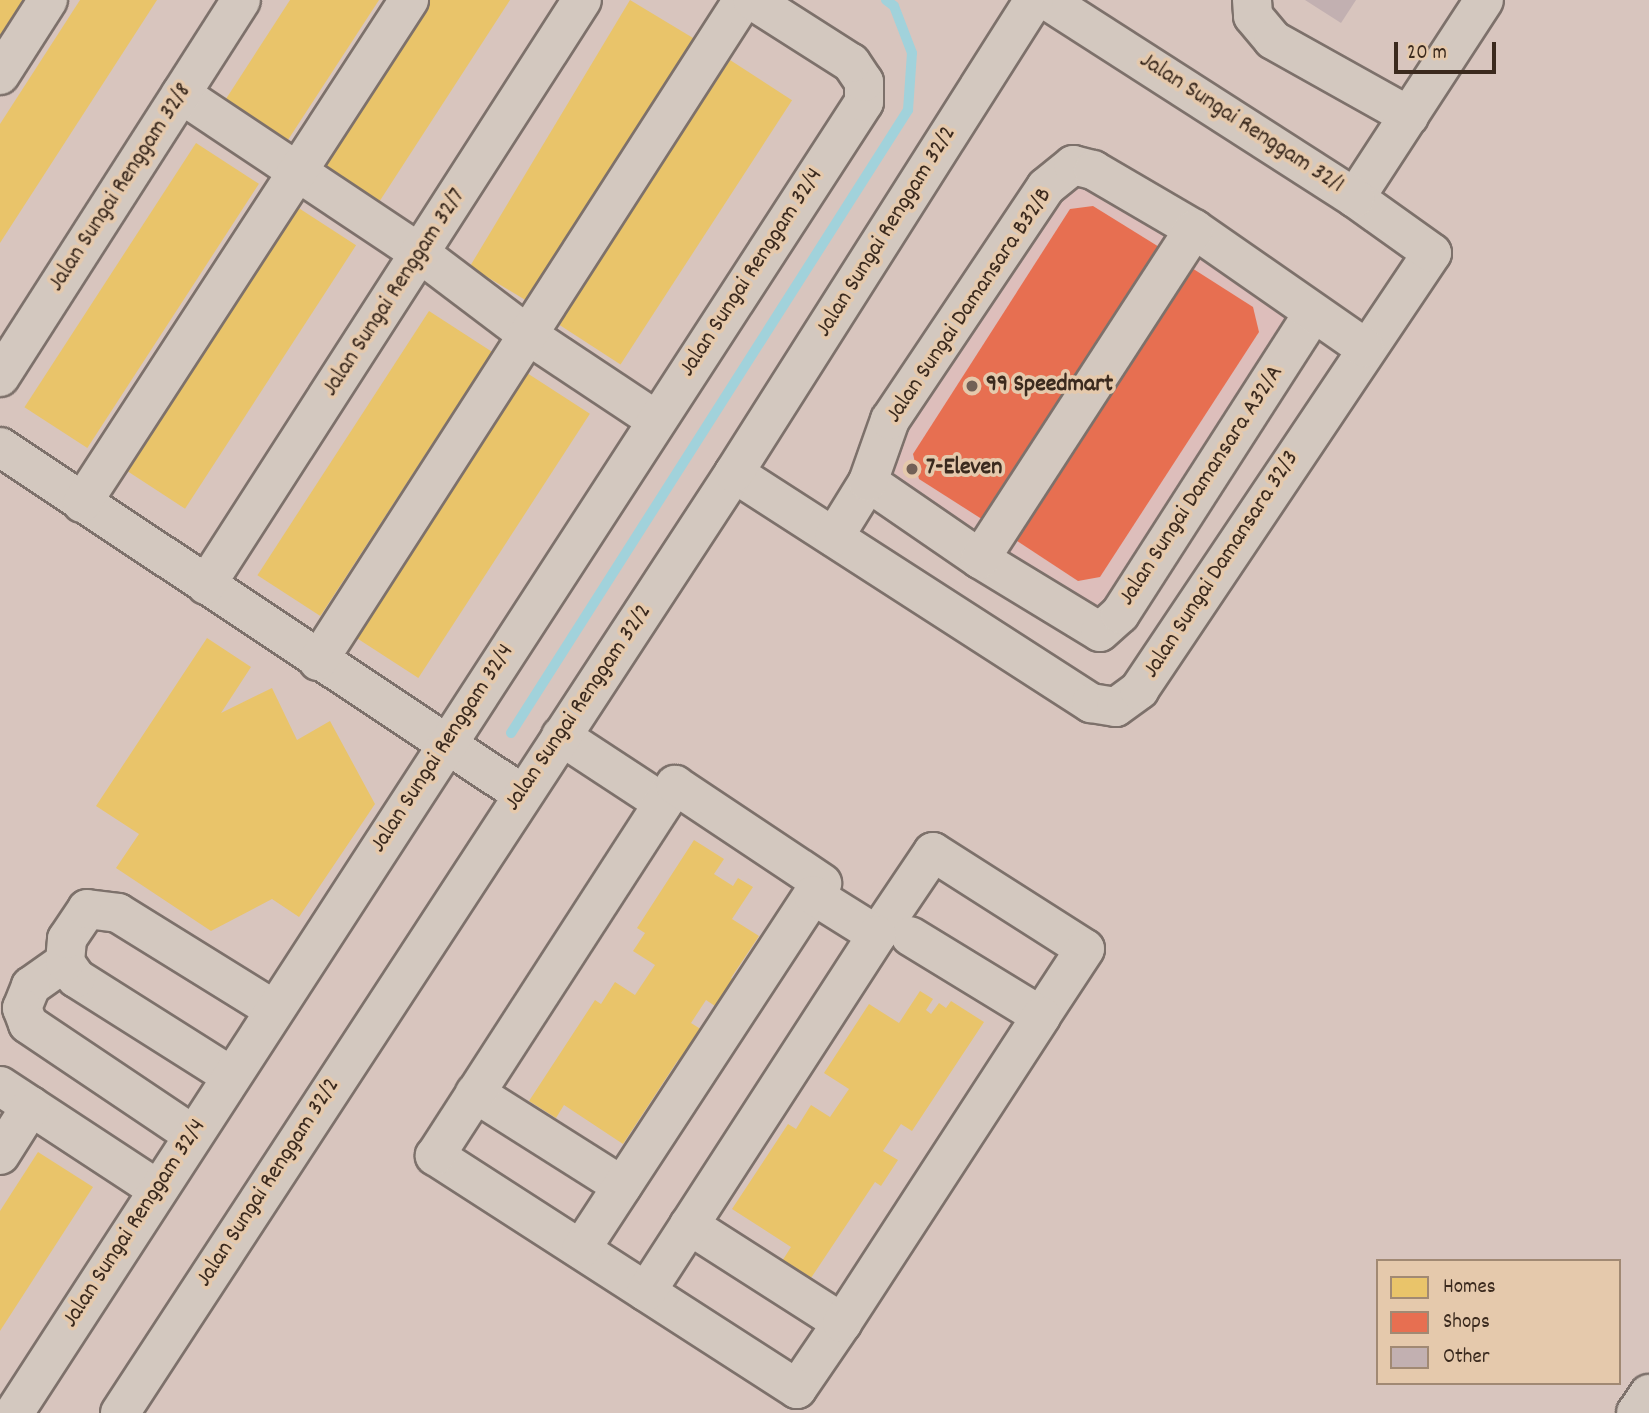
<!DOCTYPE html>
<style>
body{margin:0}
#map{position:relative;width:1649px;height:1413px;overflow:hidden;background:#d8c5be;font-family:Dekko,sans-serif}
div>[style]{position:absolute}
.built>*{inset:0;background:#ddbebb}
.homes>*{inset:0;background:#e9c46a;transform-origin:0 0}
.shops>*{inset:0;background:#e76f51}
.stream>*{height:10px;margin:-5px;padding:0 5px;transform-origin:5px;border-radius:5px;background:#a1d2db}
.building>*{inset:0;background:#c2b0b1}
.roads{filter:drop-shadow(2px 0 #7d716b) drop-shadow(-2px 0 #7d716b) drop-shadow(0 2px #7d716b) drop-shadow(0 -2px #7d716b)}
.minor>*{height:38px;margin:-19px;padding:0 19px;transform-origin:19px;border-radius:19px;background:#d3c8bf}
.dots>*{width:19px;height:19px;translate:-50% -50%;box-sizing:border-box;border:4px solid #e5c9ac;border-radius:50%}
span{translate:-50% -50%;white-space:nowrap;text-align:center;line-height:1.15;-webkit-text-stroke:7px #e5c9ac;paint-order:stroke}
.street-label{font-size:24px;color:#3b2a1e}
.poi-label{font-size:24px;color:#3b2a1e;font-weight:700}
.left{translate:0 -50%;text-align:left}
.legend{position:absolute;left:1376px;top:1259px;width:245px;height:126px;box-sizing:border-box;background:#e5c9ac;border:2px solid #a18973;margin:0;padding:9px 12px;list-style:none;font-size:21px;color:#3b2a1e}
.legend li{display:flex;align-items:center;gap:14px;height:35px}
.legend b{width:35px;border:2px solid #a18973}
.scale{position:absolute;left:1394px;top:42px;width:102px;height:32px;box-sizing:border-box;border:4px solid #3b2a1e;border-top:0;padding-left:9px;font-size:21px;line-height:24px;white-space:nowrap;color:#3b2a1e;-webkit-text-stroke:5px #e5c9ac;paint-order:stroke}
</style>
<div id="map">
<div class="built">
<div style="clip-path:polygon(1081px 176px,1301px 318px,1102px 621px,879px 474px,1055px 191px)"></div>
</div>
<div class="homes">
<div style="clip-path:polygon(0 0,27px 0,0 42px)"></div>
<div style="clip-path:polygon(80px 0,157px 0,0 243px,0 124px)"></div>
<div style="clip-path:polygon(290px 0,379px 0,284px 146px,222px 105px)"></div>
<div style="clip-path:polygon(421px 0,510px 0,370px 216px,308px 175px)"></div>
<div style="left:630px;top:0;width:75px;height:311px;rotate:31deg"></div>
<div style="left:730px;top:60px;width:74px;height:315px;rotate:33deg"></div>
<div style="left:196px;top:143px;width:75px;height:315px;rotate:33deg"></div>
<div style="left:294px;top:205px;width:74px;height:314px;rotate:33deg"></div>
<div style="left:429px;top:311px;width:75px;height:315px;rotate:33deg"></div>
<div style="left:527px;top:373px;width:75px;height:315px;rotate:33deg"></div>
<div style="clip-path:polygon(207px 638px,251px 667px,221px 713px,272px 688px,297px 740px,330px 721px,375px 804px,299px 917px,272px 899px,211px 931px,116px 868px,139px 834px,96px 806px)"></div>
<div style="clip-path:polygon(694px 840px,724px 859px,714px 874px,733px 886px,738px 878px,753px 887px,732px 919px,759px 936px,731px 978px,738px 983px,721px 1010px,706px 1000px,691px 1023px,707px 1033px,686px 1065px,678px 1060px,623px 1144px,564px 1105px,556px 1118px,529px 1101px,595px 1000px,601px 1004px,615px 982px,635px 995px,655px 965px,633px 951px,645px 933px,637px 928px)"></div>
<div style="clip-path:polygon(920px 991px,933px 999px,926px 1010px,931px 1014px,939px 1003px,946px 1008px,951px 1001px,984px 1022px,912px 1131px,901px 1124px,883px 1151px,898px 1160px,881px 1186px,875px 1182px,807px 1284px,779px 1266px,791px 1247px,732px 1209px,788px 1124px,796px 1129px,811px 1105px,830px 1117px,849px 1089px,824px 1073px,869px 1004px,899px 1023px)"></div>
<div style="clip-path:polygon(38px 1152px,93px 1187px,0 1331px,0 1211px)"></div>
</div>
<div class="shops">
<div style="clip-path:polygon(1093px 206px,1164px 250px,988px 523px,919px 479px,913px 454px,1070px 209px)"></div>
<div style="clip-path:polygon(1184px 263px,1253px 307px,1259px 332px,1100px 577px,1078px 581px,1008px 535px)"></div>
</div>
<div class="stream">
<div style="left:511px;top:733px;width:739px;rotate:-57.49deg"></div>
<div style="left:908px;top:110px;width:57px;rotate:-86deg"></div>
<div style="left:912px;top:53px;width:50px;rotate:-111deg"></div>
<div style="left:894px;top:6px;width:10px;rotate:-143deg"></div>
</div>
<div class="building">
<div style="clip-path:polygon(1305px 0,1356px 0,1341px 23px)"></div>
</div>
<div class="roads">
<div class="minor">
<div style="left:1252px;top:0;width:16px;rotate:86deg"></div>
<div style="left:1253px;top:16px;width:31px;rotate:50deg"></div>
<div style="left:1273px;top:40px;width:156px;rotate:29.2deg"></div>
<div style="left:0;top:75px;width:89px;rotate:-57.4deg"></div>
<div style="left:181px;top:94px;width:288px;rotate:33.7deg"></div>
<div style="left:421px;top:254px;width:134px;rotate:37.1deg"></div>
<div style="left:528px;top:335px;width:154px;rotate:33.6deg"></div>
<div style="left:1355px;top:198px;width:236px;rotate:-56.9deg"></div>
<div style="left:0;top:377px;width:447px;rotate:-57.4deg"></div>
<div style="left:0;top:447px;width:627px;rotate:33.61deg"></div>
<div style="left:734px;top:473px;width:425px;rotate:32.8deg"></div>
<div style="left:1091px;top:703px;width:25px;rotate:9deg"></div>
<div style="left:1116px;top:707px;width:29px;rotate:-36deg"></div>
<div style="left:1139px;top:690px;width:526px;rotate:-56.16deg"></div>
<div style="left:1432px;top:253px;width:95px;rotate:-144.5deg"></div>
<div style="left:1355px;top:198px;width:366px;rotate:-147.3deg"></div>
<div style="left:868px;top:482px;width:136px;rotate:34.5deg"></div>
<div style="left:980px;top:559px;width:140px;rotate:31.3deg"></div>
<div style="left:1100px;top:632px;width:27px;rotate:-42deg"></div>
<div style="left:1120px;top:614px;width:355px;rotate:-57.3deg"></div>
<div style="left:82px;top:503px;width:600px;rotate:-56.97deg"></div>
<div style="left:834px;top:537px;width:65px;rotate:-58.3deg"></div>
<div style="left:868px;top:482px;width:66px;rotate:-70.5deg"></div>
<div style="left:890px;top:420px;width:280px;rotate:-56.2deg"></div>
<div style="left:1046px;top:187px;width:35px;rotate:-39deg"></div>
<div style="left:1073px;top:165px;width:21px;rotate:14deg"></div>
<div style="left:1093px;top:170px;width:117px;rotate:30.3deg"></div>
<div style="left:1194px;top:229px;width:208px;rotate:34.8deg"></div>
<div style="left:980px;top:559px;width:393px;rotate:-57deg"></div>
<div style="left:206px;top:585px;width:695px;rotate:-57.27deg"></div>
<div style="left:318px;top:661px;width:786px;rotate:-57.26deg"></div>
<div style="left:561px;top:736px;width:122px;rotate:33.3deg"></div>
<div style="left:877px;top:935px;width:100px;rotate:-56deg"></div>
<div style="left:933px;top:852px;width:180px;rotate:32.5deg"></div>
<div style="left:1085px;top:949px;width:80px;rotate:123.3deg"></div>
<div style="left:1041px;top:1016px;width:153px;rotate:-148.6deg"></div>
<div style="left:65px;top:962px;width:42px;rotate:144.8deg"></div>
<div style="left:31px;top:986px;width:24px;rotate:112deg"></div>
<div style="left:22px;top:1008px;width:17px;rotate:69deg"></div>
<div style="left:28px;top:1024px;width:197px;rotate:33.9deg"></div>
<div style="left:231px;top:1076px;width:183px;rotate:-147.7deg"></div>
<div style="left:76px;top:978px;width:19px;rotate:-125deg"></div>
<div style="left:65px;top:962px;width:23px;rotate:-85deg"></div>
<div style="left:67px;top:939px;width:36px;rotate:-56deg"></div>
<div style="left:87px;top:909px;width:31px;rotate:7deg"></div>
<div style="left:118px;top:913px;width:182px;rotate:31.8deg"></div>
<div style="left:0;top:1086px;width:188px;rotate:33.3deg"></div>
<div style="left:475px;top:1093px;width:174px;rotate:32.3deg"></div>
<div style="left:0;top:1155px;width:58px;rotate:-57.7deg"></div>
<div style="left:689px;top:1225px;width:182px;rotate:32.6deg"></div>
<div style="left:842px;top:1323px;width:80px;rotate:124.3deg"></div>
<div style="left:797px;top:1389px;width:431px;rotate:-147.2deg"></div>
<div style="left:435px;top:1156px;width:442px;rotate:-57.1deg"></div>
<div style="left:675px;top:785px;width:177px;rotate:33.7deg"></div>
<div style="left:581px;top:1249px;width:423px;rotate:-56.8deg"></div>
<div style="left:813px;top:895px;width:75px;rotate:32deg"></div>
<div style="left:877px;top:935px;width:425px;rotate:122.9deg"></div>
<div style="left:842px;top:1323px;width:366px;rotate:-57deg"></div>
<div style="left:14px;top:1413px;width:1562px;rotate:-57.04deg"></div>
<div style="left:864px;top:102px;width:20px;rotate:-90deg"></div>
<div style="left:864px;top:82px;width:23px;rotate:-124deg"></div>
<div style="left:851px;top:63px;width:117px;rotate:-147.5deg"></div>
<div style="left:120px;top:1413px;width:1123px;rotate:-56.85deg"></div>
<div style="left:734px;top:473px;width:560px;rotate:-57.62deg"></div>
<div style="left:1636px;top:1413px;width:23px;rotate:-56deg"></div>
</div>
</div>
<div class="dots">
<div style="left:972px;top:386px;background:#726056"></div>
<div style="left:912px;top:469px;background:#726056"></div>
</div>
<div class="street-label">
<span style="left:1241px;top:124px;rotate:33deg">Jalan Sungai Renggam 32/1</span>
<span style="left:121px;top:188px;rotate:-57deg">Jalan Sungai Renggam 32/8</span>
<span style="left:887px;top:232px;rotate:-58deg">Jalan Sungai Renggam 32/2</span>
<span style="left:752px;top:273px;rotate:-57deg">Jalan Sungai Renggam 32/4</span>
<span style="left:395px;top:293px;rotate:-57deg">Jalan Sungai Renggam 32/7</span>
<span style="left:970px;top:306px;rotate:-56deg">Jalan Sungai Damansara B32/B</span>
<span style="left:1202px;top:486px;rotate:-57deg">Jalan Sungai Damansara A32/A</span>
<span style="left:1222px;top:565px;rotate:-57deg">Jalan Sungai Damansara 32/3</span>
<span style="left:579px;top:708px;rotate:-56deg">Jalan Sungai Renggam 32/2</span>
<span style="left:443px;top:749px;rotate:-57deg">Jalan Sungai Renggam 32/4</span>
<span style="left:269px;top:1183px;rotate:-57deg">Jalan Sungai Renggam 32/2</span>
<span style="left:135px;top:1224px;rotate:-57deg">Jalan Sungai Renggam 32/4</span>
</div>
<div class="poi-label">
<span class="left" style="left:986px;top:386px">99 Speedmart</span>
<span class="left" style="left:926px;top:469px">7-Eleven</span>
</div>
<ul class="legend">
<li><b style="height:19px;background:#e9c46a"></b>Homes</li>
<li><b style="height:19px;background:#e76f51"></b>Shops</li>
<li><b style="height:19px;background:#c2b0b1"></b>Other</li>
</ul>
<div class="scale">20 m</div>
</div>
